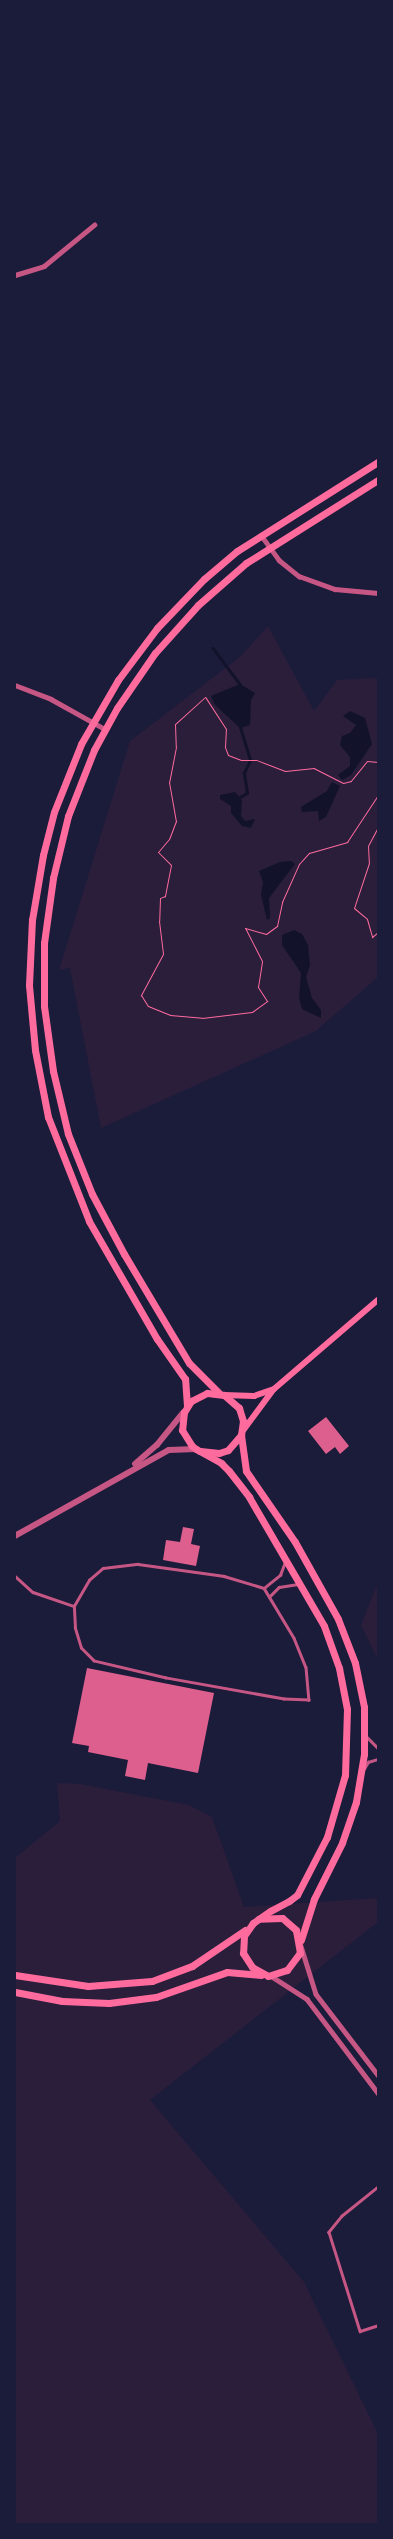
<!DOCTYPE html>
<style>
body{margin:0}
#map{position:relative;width:393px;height:2539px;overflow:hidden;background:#1b1b3a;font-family:"Exo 2",sans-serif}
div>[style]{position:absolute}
.green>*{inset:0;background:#2a1e3b}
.water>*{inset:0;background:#12122b}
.stream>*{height:2.5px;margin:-1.25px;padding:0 1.25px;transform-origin:1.25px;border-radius:1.25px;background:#12122b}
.building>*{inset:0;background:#dd5f8e}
.path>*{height:1px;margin:-0.5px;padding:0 0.5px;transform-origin:0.5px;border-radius:0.5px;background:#ff6b9d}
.service>*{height:2.5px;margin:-1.25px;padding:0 1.25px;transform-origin:1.25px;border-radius:1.25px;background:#c65784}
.minor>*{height:4.5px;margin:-2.25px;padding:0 2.25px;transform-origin:2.25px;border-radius:2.25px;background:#c65784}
.tertiary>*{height:5.5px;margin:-2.75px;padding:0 2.75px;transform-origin:2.75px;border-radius:2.75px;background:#c65784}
.secondary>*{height:6px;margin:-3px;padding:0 3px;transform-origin:3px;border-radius:3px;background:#ff6b9d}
.primary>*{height:7px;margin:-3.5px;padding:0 3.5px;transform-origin:3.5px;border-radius:3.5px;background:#ff6b9d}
span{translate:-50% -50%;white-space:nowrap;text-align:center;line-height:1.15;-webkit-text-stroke:5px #1b1b3a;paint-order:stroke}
.frame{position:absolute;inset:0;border:16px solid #1b1b3a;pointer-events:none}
</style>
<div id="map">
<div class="green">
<div style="clip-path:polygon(268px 626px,314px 711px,337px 680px,378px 678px,378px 977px,316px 1031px,101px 1128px,70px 968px,59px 970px,130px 741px,240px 657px)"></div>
<div style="clip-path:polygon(378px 1582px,378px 1660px,361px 1625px)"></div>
<div style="clip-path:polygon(57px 1783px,80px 1784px,189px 1805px,212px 1817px,244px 1907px,378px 1898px,378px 1922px,150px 2100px,304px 2282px,378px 2434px,378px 2524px,15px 2524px,15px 1858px,60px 1821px)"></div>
</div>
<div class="water">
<div style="clip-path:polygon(240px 684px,255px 693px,251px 700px,250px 725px,240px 728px,215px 705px,211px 696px)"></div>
<div style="clip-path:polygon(350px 711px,365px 718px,372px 744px,351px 775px,342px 780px,338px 775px,350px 766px,350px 757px,340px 745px,342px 736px,350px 733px,356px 725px,343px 716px)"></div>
<div style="clip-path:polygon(332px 782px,340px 786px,326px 817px,319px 821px,318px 811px,302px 812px,301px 807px,327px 791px)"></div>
<div style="clip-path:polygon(235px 792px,242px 800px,241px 816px,245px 821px,255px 819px,251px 828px,242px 826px,231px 813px,231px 806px,220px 799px,220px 795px)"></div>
<div style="clip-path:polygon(291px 861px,295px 864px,269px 898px,270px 918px,267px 920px,261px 895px,263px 882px,259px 871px,280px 862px)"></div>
<div style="clip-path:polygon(294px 930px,302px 934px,308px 945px,310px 965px,306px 977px,312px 998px,321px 1010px,321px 1018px,302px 1009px,299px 998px,301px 973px,282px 945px,282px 935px)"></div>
</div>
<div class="stream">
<div style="left:213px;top:648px;width:45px;rotate:53.1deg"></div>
<div style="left:240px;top:797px;width:8px;rotate:-30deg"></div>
<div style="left:247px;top:793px;width:20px;rotate:-99deg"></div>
<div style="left:244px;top:773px;width:14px;rotate:-65deg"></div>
<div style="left:250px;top:760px;width:34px;rotate:-107deg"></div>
</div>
<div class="building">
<div style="clip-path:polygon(326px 1417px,349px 1446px,340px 1454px,335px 1447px,326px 1454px,308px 1431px)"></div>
<div style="clip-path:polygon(183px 1527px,194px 1529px,191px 1544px,200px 1546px,196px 1566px,163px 1560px,166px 1540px,180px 1542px)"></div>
<div style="clip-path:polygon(87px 1668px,214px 1693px,198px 1773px,148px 1763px,145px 1780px,125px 1776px,128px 1760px,88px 1752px,89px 1746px,72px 1743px)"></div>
</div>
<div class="path">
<div style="left:378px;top:762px;width:11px;rotate:-175deg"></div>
<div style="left:367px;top:761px;width:26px;rotate:129deg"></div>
<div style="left:351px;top:781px;width:8px;rotate:166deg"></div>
<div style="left:343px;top:783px;width:33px;rotate:-153deg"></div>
<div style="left:314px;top:768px;width:29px;rotate:174deg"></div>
<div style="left:285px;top:771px;width:31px;rotate:-159deg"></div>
<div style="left:256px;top:760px;width:15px;rotate:180deg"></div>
<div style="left:241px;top:760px;width:14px;rotate:-159deg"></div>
<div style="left:228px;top:755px;width:9px;rotate:-111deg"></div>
<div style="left:225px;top:747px;width:18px;rotate:-87deg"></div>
<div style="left:226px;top:729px;width:38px;rotate:-123deg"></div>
<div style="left:205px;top:697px;width:40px;rotate:138deg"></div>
<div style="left:175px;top:724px;width:23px;rotate:88deg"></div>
<div style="left:176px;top:747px;width:36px;rotate:101deg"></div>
<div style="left:169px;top:782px;width:40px;rotate:80deg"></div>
<div style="left:176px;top:821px;width:19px;rotate:111deg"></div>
<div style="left:169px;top:839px;width:17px;rotate:130deg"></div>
<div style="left:158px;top:852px;width:18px;rotate:45deg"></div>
<div style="left:171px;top:865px;width:32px;rotate:101deg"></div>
<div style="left:165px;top:896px;width:5px;rotate:158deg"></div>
<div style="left:160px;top:898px;width:23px;rotate:92deg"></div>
<div style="left:159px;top:921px;width:33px;rotate:83deg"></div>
<div style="left:163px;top:954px;width:47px;rotate:118.2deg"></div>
<div style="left:141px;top:995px;width:13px;rotate:58deg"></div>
<div style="left:148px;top:1006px;width:24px;rotate:22deg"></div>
<div style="left:170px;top:1015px;width:32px;rotate:5deg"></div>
<div style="left:202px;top:1018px;width:50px;rotate:-6.8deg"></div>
<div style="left:252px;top:1012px;width:19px;rotate:-36deg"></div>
<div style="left:267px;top:1001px;width:17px;rotate:-123deg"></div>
<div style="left:258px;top:987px;width:26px;rotate:-81deg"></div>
<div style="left:262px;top:961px;width:37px;rotate:-117deg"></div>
<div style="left:245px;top:928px;width:22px;rotate:16deg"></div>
<div style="left:266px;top:934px;width:14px;rotate:-36deg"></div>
<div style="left:277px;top:926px;width:25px;rotate:-78deg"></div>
<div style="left:282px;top:902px;width:42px;rotate:-65.9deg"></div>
<div style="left:299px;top:864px;width:15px;rotate:-48deg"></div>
<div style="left:309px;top:853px;width:40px;rotate:-16deg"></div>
<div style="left:347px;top:842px;width:56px;rotate:-56.6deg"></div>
<div style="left:378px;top:827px;width:21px;rotate:118deg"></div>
<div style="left:368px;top:846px;width:17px;rotate:87deg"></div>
<div style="left:369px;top:863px;width:47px;rotate:108.4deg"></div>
<div style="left:354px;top:908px;width:17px;rotate:40deg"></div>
<div style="left:367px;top:919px;width:19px;rotate:74deg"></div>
<div style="left:372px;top:937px;width:8px;rotate:-40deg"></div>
</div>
<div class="service">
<div style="left:138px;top:1564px;width:87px;rotate:7.9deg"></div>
<div style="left:224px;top:1576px;width:42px;rotate:16.7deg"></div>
<div style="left:264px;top:1588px;width:58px;rotate:59deg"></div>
<div style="left:294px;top:1638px;width:31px;rotate:68deg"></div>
<div style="left:306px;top:1667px;width:33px;rotate:85deg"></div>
<div style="left:309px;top:1700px;width:25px;rotate:-178deg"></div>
<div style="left:284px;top:1699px;width:120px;rotate:-169.9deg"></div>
<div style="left:166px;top:1678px;width:74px;rotate:-166.7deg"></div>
<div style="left:94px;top:1661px;width:18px;rotate:-135deg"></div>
<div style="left:81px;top:1648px;width:21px;rotate:-107deg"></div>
<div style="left:75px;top:1628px;width:22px;rotate:-93deg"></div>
<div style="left:74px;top:1606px;width:30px;rotate:-60deg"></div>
<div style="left:89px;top:1580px;width:18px;rotate:-41deg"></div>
<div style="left:103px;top:1568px;width:35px;rotate:-7deg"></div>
<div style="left:15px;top:1576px;width:24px;rotate:42deg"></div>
<div style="left:33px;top:1592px;width:43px;rotate:18.9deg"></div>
<div style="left:264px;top:1588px;width:21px;rotate:-39deg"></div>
<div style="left:280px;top:1575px;width:14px;rotate:-69deg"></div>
<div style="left:269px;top:1597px;width:14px;rotate:-45deg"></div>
<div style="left:279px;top:1587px;width:19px;rotate:-9deg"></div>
<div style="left:367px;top:1737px;width:16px;rotate:45deg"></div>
<div style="left:364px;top:1769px;width:8px;rotate:-60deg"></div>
<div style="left:368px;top:1762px;width:10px;rotate:-17deg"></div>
<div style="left:378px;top:2187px;width:46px;rotate:141.1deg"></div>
<div style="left:342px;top:2216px;width:21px;rotate:129deg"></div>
<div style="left:329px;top:2232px;width:104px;rotate:72.6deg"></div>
<div style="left:360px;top:2331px;width:19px;rotate:-18deg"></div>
</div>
<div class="minor">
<div style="left:15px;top:275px;width:30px;rotate:-17deg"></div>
<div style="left:44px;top:266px;width:65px;rotate:-39.4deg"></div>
<div style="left:261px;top:535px;width:31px;rotate:54deg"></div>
<div style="left:279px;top:560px;width:26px;rotate:39deg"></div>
<div style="left:299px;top:576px;width:38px;rotate:20deg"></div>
<div style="left:335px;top:589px;width:43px;rotate:5.3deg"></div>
<div style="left:15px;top:685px;width:39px;rotate:21deg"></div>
<div style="left:51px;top:699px;width:62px;rotate:29.1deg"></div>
<div style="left:300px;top:1943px;width:53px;rotate:72.6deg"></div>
<div style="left:316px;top:1994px;width:102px;rotate:52.6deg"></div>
<div style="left:271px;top:1976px;width:43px;rotate:32.6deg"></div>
<div style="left:307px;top:1999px;width:118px;rotate:52.9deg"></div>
</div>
<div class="tertiary">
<div style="left:135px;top:1464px;width:29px;rotate:-41deg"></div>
<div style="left:157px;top:1445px;width:41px;rotate:-50.9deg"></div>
<div style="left:15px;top:1536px;width:176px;rotate:-29.2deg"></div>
<div style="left:169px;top:1450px;width:27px;rotate:-2deg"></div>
</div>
<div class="secondary">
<div style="left:224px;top:1395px;width:30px;rotate:2deg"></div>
<div style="left:254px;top:1396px;width:21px;rotate:-19deg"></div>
<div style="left:274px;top:1389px;width:137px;rotate:-40.6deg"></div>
<div style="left:242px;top:1432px;width:52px;rotate:-53.6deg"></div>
</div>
<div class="primary">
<div style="left:219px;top:1393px;width:42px;rotate:-135deg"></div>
<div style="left:189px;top:1363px;width:127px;rotate:-120.8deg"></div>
<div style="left:124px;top:1254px;width:68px;rotate:-118.1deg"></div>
<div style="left:92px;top:1194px;width:65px;rotate:-111.8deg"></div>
<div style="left:68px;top:1134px;width:65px;rotate:-103.4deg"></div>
<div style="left:53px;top:1071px;width:66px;rotate:-97.9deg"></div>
<div style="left:44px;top:1006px;width:63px;rotate:-90deg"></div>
<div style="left:44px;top:943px;width:66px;rotate:-82.1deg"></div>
<div style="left:53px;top:878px;width:64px;rotate:-76.4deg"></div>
<div style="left:68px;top:816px;width:71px;rotate:-68.5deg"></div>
<div style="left:94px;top:750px;width:48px;rotate:-61.3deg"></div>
<div style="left:117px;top:708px;width:67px;rotate:-55.4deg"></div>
<div style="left:155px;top:653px;width:64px;rotate:-48.1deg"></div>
<div style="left:198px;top:605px;width:64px;rotate:-41.2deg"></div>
<div style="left:246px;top:563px;width:156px;rotate:-32.2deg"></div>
<div style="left:187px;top:1406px;width:27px;rotate:-94deg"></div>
<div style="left:185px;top:1379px;width:49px;rotate:-125deg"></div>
<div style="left:157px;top:1339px;width:136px;rotate:-120deg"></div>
<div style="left:89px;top:1221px;width:112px;rotate:-111.5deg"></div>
<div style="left:48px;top:1117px;width:68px;rotate:-101deg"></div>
<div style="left:35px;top:1050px;width:65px;rotate:-95.3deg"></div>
<div style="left:29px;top:985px;width:65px;rotate:-87.4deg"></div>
<div style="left:32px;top:920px;width:66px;rotate:-80.4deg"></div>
<div style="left:43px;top:855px;width:44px;rotate:-75.7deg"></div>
<div style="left:54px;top:812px;width:73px;rotate:-68.3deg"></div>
<div style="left:81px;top:744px;width:74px;rotate:-60deg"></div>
<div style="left:118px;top:680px;width:65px;rotate:-53.1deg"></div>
<div style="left:157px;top:628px;width:68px;rotate:-46.2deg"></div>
<div style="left:204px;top:579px;width:43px;rotate:-40.3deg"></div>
<div style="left:237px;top:551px;width:167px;rotate:-32.3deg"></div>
<div style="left:241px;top:1435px;width:36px;rotate:82deg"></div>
<div style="left:246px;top:1471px;width:86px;rotate:55.4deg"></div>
<div style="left:295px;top:1542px;width:88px;rotate:60.8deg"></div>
<div style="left:338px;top:1619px;width:47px;rotate:68.9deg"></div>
<div style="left:355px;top:1663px;width:45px;rotate:78.4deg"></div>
<div style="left:364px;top:1707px;width:47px;rotate:90deg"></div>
<div style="left:364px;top:1754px;width:49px;rotate:99.5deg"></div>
<div style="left:356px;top:1802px;width:43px;rotate:108.9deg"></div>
<div style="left:342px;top:1843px;width:63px;rotate:116.6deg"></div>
<div style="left:314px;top:1899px;width:43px;rotate:107.6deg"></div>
<div style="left:200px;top:1451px;width:19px;rotate:6deg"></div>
<div style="left:219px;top:1453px;width:9px;rotate:-18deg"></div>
<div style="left:228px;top:1450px;width:20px;rotate:-49deg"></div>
<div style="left:241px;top:1435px;width:14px;rotate:-82deg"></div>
<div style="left:243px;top:1421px;width:14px;rotate:-107deg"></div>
<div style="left:239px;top:1408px;width:20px;rotate:-139deg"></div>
<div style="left:224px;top:1395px;width:17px;rotate:-173deg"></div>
<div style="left:207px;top:1393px;width:18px;rotate:153deg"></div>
<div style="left:191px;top:1401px;width:13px;rotate:122deg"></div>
<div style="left:184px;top:1412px;width:18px;rotate:96deg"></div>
<div style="left:182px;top:1430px;width:19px;rotate:58deg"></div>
<div style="left:192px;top:1446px;width:5px;rotate:37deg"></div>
<div style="left:196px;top:1449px;width:29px;rotate:29deg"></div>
<div style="left:221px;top:1463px;width:11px;rotate:45deg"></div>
<div style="left:229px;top:1471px;width:33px;rotate:52deg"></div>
<div style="left:249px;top:1497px;width:149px;rotate:59.8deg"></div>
<div style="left:324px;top:1626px;width:45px;rotate:70.3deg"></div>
<div style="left:339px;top:1668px;width:42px;rotate:79deg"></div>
<div style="left:347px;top:1709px;width:66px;rotate:91.7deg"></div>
<div style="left:345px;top:1775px;width:65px;rotate:106.2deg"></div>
<div style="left:327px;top:1837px;width:65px;rotate:117.3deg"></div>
<div style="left:297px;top:1895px;width:10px;rotate:143deg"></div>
<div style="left:289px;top:1901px;width:21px;rotate:152deg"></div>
<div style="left:270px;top:1911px;width:21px;rotate:145deg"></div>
<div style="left:253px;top:1923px;width:16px;rotate:125deg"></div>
<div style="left:244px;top:1936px;width:17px;rotate:93deg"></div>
<div style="left:243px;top:1953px;width:17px;rotate:57deg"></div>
<div style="left:252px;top:1967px;width:18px;rotate:29deg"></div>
<div style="left:268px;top:1976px;width:20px;rotate:-18deg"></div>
<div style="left:287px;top:1970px;width:21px;rotate:-53deg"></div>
<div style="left:300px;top:1953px;width:23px;rotate:-100deg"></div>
<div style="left:296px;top:1930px;width:18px;rotate:-139deg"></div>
<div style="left:282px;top:1918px;width:23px;rotate:178deg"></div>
<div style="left:15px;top:1975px;width:74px;rotate:8.6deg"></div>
<div style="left:88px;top:1986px;width:64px;rotate:-4.5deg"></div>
<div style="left:152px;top:1981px;width:43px;rotate:-20.6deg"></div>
<div style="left:192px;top:1966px;width:64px;rotate:-34.2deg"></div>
<div style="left:15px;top:1992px;width:48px;rotate:10.8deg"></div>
<div style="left:62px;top:2001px;width:47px;rotate:2.4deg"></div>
<div style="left:109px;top:2003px;width:47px;rotate:-7.3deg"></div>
<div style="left:156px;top:1997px;width:75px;rotate:-19.4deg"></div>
<div style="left:227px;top:1972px;width:34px;rotate:5deg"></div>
</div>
<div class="frame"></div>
</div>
